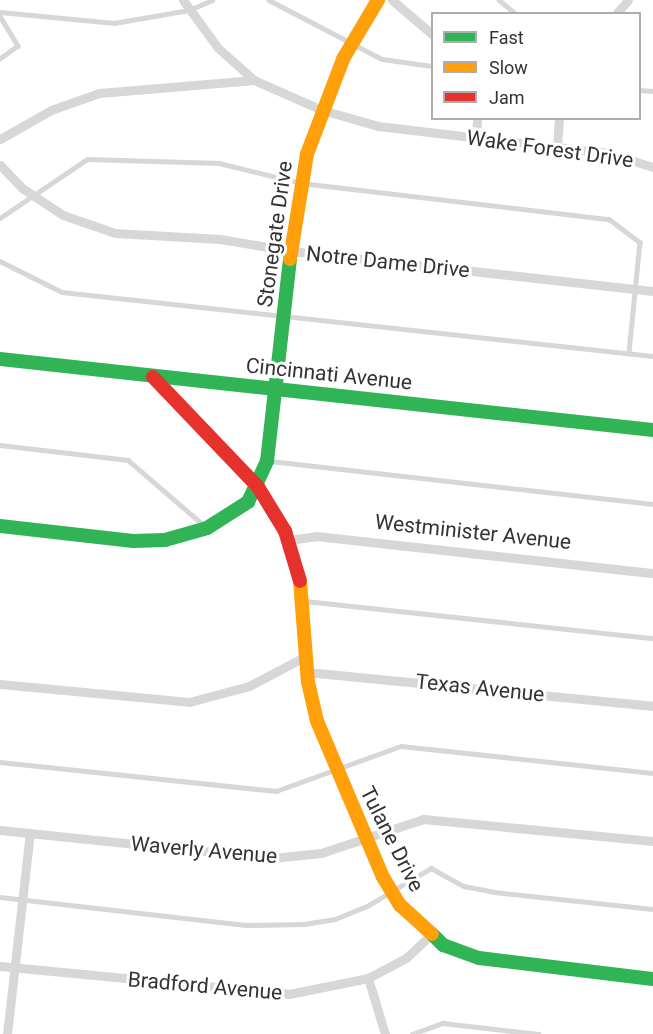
<!DOCTYPE html>
<style>
body{margin:0}
#map{position:relative;width:653px;height:1034px;overflow:hidden;background:#fff;font-family:Roboto,sans-serif}
div>[style]{position:absolute}
.lane>*{height:4.5px;margin:-2.25px;padding:0 2.25px;transform-origin:2.25px;border-radius:2.25px;background:#d7d7d7}
.street>*{height:9px;margin:-4.5px;padding:0 4.5px;transform-origin:4.5px;border-radius:4.5px;background:#d7d7d7}
.fast>*{height:14px;margin:-7px;padding:0 7px;transform-origin:7px;border-radius:7px;background:#30b455}
.slow>*{height:14px;margin:-7px;padding:0 7px;transform-origin:7px;border-radius:7px;background:#ff9f0a}
.jam>*{height:14px;margin:-7px;padding:0 7px;transform-origin:7px;border-radius:7px;background:#e5322d}
span{translate:-50% -50%;white-space:nowrap;text-align:center;line-height:1.15;-webkit-text-stroke:6px #fff;paint-order:stroke}
.street-label{font-size:21px;color:#333}
.legend{position:absolute;left:431px;top:12px;width:210px;height:108px;box-sizing:border-box;background:#fff;border:2px solid #adadad;margin:0;padding:8px 10px;list-style:none;font-size:18px;color:#333}
.legend li{display:flex;align-items:center;gap:12px;height:30px}
.legend b{width:30px;border:2px solid #adadad}
</style>
<div id="map">
<div class="lane">
<div style="left:269px;top:0;width:127px;rotate:27.6deg"></div>
<div style="left:382px;top:59px;width:50px;rotate:8deg"></div>
<div style="left:499px;top:0;width:22px;rotate:39deg"></div>
<div style="left:0;top:12px;width:115px;rotate:5.5deg"></div>
<div style="left:114px;top:23px;width:76px;rotate:-9.8deg"></div>
<div style="left:189px;top:10px;width:25px;rotate:-23deg"></div>
<div style="left:0;top:16px;width:35px;rotate:59deg"></div>
<div style="left:18px;top:46px;width:22px;rotate:144deg"></div>
<div style="left:640px;top:90px;width:13px;rotate:4deg"></div>
<div style="left:0;top:218px;width:105px;rotate:-34.1deg"></div>
<div style="left:87px;top:159px;width:132px;rotate:1.7deg"></div>
<div style="left:219px;top:163px;width:84px;rotate:13.7deg"></div>
<div style="left:301px;top:183px;width:310px;rotate:6.7deg"></div>
<div style="left:609px;top:219px;width:39px;rotate:37deg"></div>
<div style="left:640px;top:242px;width:112px;rotate:95.7deg"></div>
<div style="left:0;top:261px;width:69px;rotate:26.6deg"></div>
<div style="left:62px;top:292px;width:594px;rotate:6.18deg"></div>
<div style="left:0;top:445px;width:129px;rotate:6.7deg"></div>
<div style="left:128px;top:460px;width:103px;rotate:40.7deg"></div>
<div style="left:270px;top:461px;width:385px;rotate:6.4deg"></div>
<div style="left:305px;top:601px;width:350px;rotate:6.1deg"></div>
<div style="left:0;top:762px;width:278px;rotate:6deg"></div>
<div style="left:276px;top:791px;width:133px;rotate:-19.8deg"></div>
<div style="left:401px;top:746px;width:253px;rotate:6.1deg"></div>
<div style="left:0;top:897px;width:249px;rotate:6.5deg"></div>
<div style="left:247px;top:925px;width:57px;rotate:-1deg"></div>
<div style="left:304px;top:924px;width:31px;rotate:-9deg"></div>
<div style="left:335px;top:919px;width:37px;rotate:-22deg"></div>
<div style="left:369px;top:905px;width:72px;rotate:-30.8deg"></div>
<div style="left:431px;top:868px;width:38px;rotate:29deg"></div>
<div style="left:464px;top:886px;width:31px;rotate:11deg"></div>
<div style="left:494px;top:892px;width:160px;rotate:6.1deg"></div>
<div style="left:412px;top:1034px;width:33px;rotate:-20deg"></div>
<div style="left:443px;top:1023px;width:96px;rotate:6.6deg"></div>
</div>
<div class="street">
<div style="left:183px;top:0;width:59px;rotate:53.9deg"></div>
<div style="left:218px;top:48px;width:48px;rotate:41.6deg"></div>
<div style="left:392px;top:0;width:52px;rotate:40.4deg"></div>
<div style="left:616px;top:14px;width:18px;rotate:-49deg"></div>
<div style="left:0;top:139px;width:59px;rotate:-29.6deg"></div>
<div style="left:51px;top:110px;width:51px;rotate:-19.5deg"></div>
<div style="left:99px;top:93px;width:156px;rotate:-4.8deg"></div>
<div style="left:254px;top:80px;width:74px;rotate:23.8deg"></div>
<div style="left:322px;top:110px;width:58px;rotate:15.9deg"></div>
<div style="left:378px;top:126px;width:232px;rotate:6.7deg"></div>
<div style="left:608px;top:153px;width:47px;rotate:17.3deg"></div>
<div style="left:476px;top:139px;width:21px;rotate:-87deg"></div>
<div style="left:557px;top:147px;width:29px;rotate:-86deg"></div>
<div style="left:0;top:165px;width:32px;rotate:46deg"></div>
<div style="left:22px;top:188px;width:49px;rotate:33.4deg"></div>
<div style="left:63px;top:215px;width:55px;rotate:19.1deg"></div>
<div style="left:115px;top:233px;width:105px;rotate:3.3deg"></div>
<div style="left:220px;top:239px;width:72px;rotate:9.6deg"></div>
<div style="left:291px;top:251px;width:364px;rotate:6.3deg"></div>
<div style="left:289px;top:540px;width:27px;rotate:-8deg"></div>
<div style="left:316px;top:536px;width:339px;rotate:6.3deg"></div>
<div style="left:307px;top:672px;width:348px;rotate:5.6deg"></div>
<div style="left:0;top:684px;width:190px;rotate:5.4deg"></div>
<div style="left:189px;top:702px;width:62px;rotate:-14.9deg"></div>
<div style="left:249px;top:686px;width:64px;rotate:-27.8deg"></div>
<div style="left:0;top:830px;width:274px;rotate:5.9deg"></div>
<div style="left:273px;top:858px;width:48px;rotate:-5.9deg"></div>
<div style="left:321px;top:853px;width:108px;rotate:-18.4deg"></div>
<div style="left:423px;top:819px;width:231px;rotate:5.5deg"></div>
<div style="left:0;top:966px;width:290px;rotate:5.5deg"></div>
<div style="left:289px;top:994px;width:81px;rotate:-11.4deg"></div>
<div style="left:368px;top:978px;width:43px;rotate:-27.8deg"></div>
<div style="left:406px;top:958px;width:34px;rotate:-43deg"></div>
<div style="left:368px;top:978px;width:59px;rotate:73.1deg"></div>
<div style="left:7px;top:1034px;width:202px;rotate:-83.5deg"></div>
</div>
<div class="fast">
<div style="left:0;top:359px;width:657px;rotate:6.21deg"></div>
<div style="left:0;top:526px;width:134px;rotate:6.4deg"></div>
<div style="left:133px;top:541px;width:32px;rotate:-2deg"></div>
<div style="left:165px;top:540px;width:44px;rotate:-15.9deg"></div>
<div style="left:207px;top:528px;width:49px;rotate:-32.4deg"></div>
<div style="left:248px;top:502px;width:45px;rotate:-65.1deg"></div>
<div style="left:267px;top:461px;width:203px;rotate:-83.5deg"></div>
<div style="left:432px;top:934px;width:16px;rotate:45deg"></div>
<div style="left:443px;top:945px;width:38px;rotate:20deg"></div>
<div style="left:479px;top:958px;width:175px;rotate:6.9deg"></div>
</div>
<div class="slow">
<div style="left:290px;top:259px;width:106px;rotate:-80.8deg"></div>
<div style="left:307px;top:154px;width:102px;rotate:-69.2deg"></div>
<div style="left:343px;top:59px;width:69px;rotate:-59.3deg"></div>
<div style="left:300px;top:581px;width:101px;rotate:85.5deg"></div>
<div style="left:308px;top:682px;width:40px;rotate:77deg"></div>
<div style="left:317px;top:721px;width:169px;rotate:67.1deg"></div>
<div style="left:383px;top:877px;width:33px;rotate:59deg"></div>
<div style="left:400px;top:905px;width:43px;rotate:42.2deg"></div>
</div>
<div class="jam">
<div style="left:153px;top:377px;width:152px;rotate:46.3deg"></div>
<div style="left:258px;top:487px;width:52px;rotate:58.5deg"></div>
<div style="left:285px;top:531px;width:52px;rotate:73.3deg"></div>
</div>
<div class="street-label">
<span style="left:550px;top:149px;rotate:8deg">Wake Forest Drive</span>
<span style="left:275px;top:234px;rotate:-82deg">Stonegate Drive</span>
<span style="left:388px;top:262px;rotate:6deg">Notre Dame Drive</span>
<span style="left:329px;top:374px;rotate:6deg">Cincinnati Avenue</span>
<span style="left:473px;top:532px;rotate:6deg">Westminister Avenue</span>
<span style="left:480px;top:688px;rotate:6deg">Texas Avenue</span>
<span style="left:392px;top:839px;rotate:63deg">Tulane Drive</span>
<span style="left:204px;top:850px;rotate:5deg">Waverly Avenue</span>
<span style="left:205px;top:986px;rotate:5deg">Bradford Avenue</span>
</div>
<ul class="legend">
<li><b style="height:8px;background:#30b455"></b>Fast</li>
<li><b style="height:8px;background:#ff9f0a"></b>Slow</li>
<li><b style="height:8px;background:#e5322d"></b>Jam</li>
</ul>
</div>
